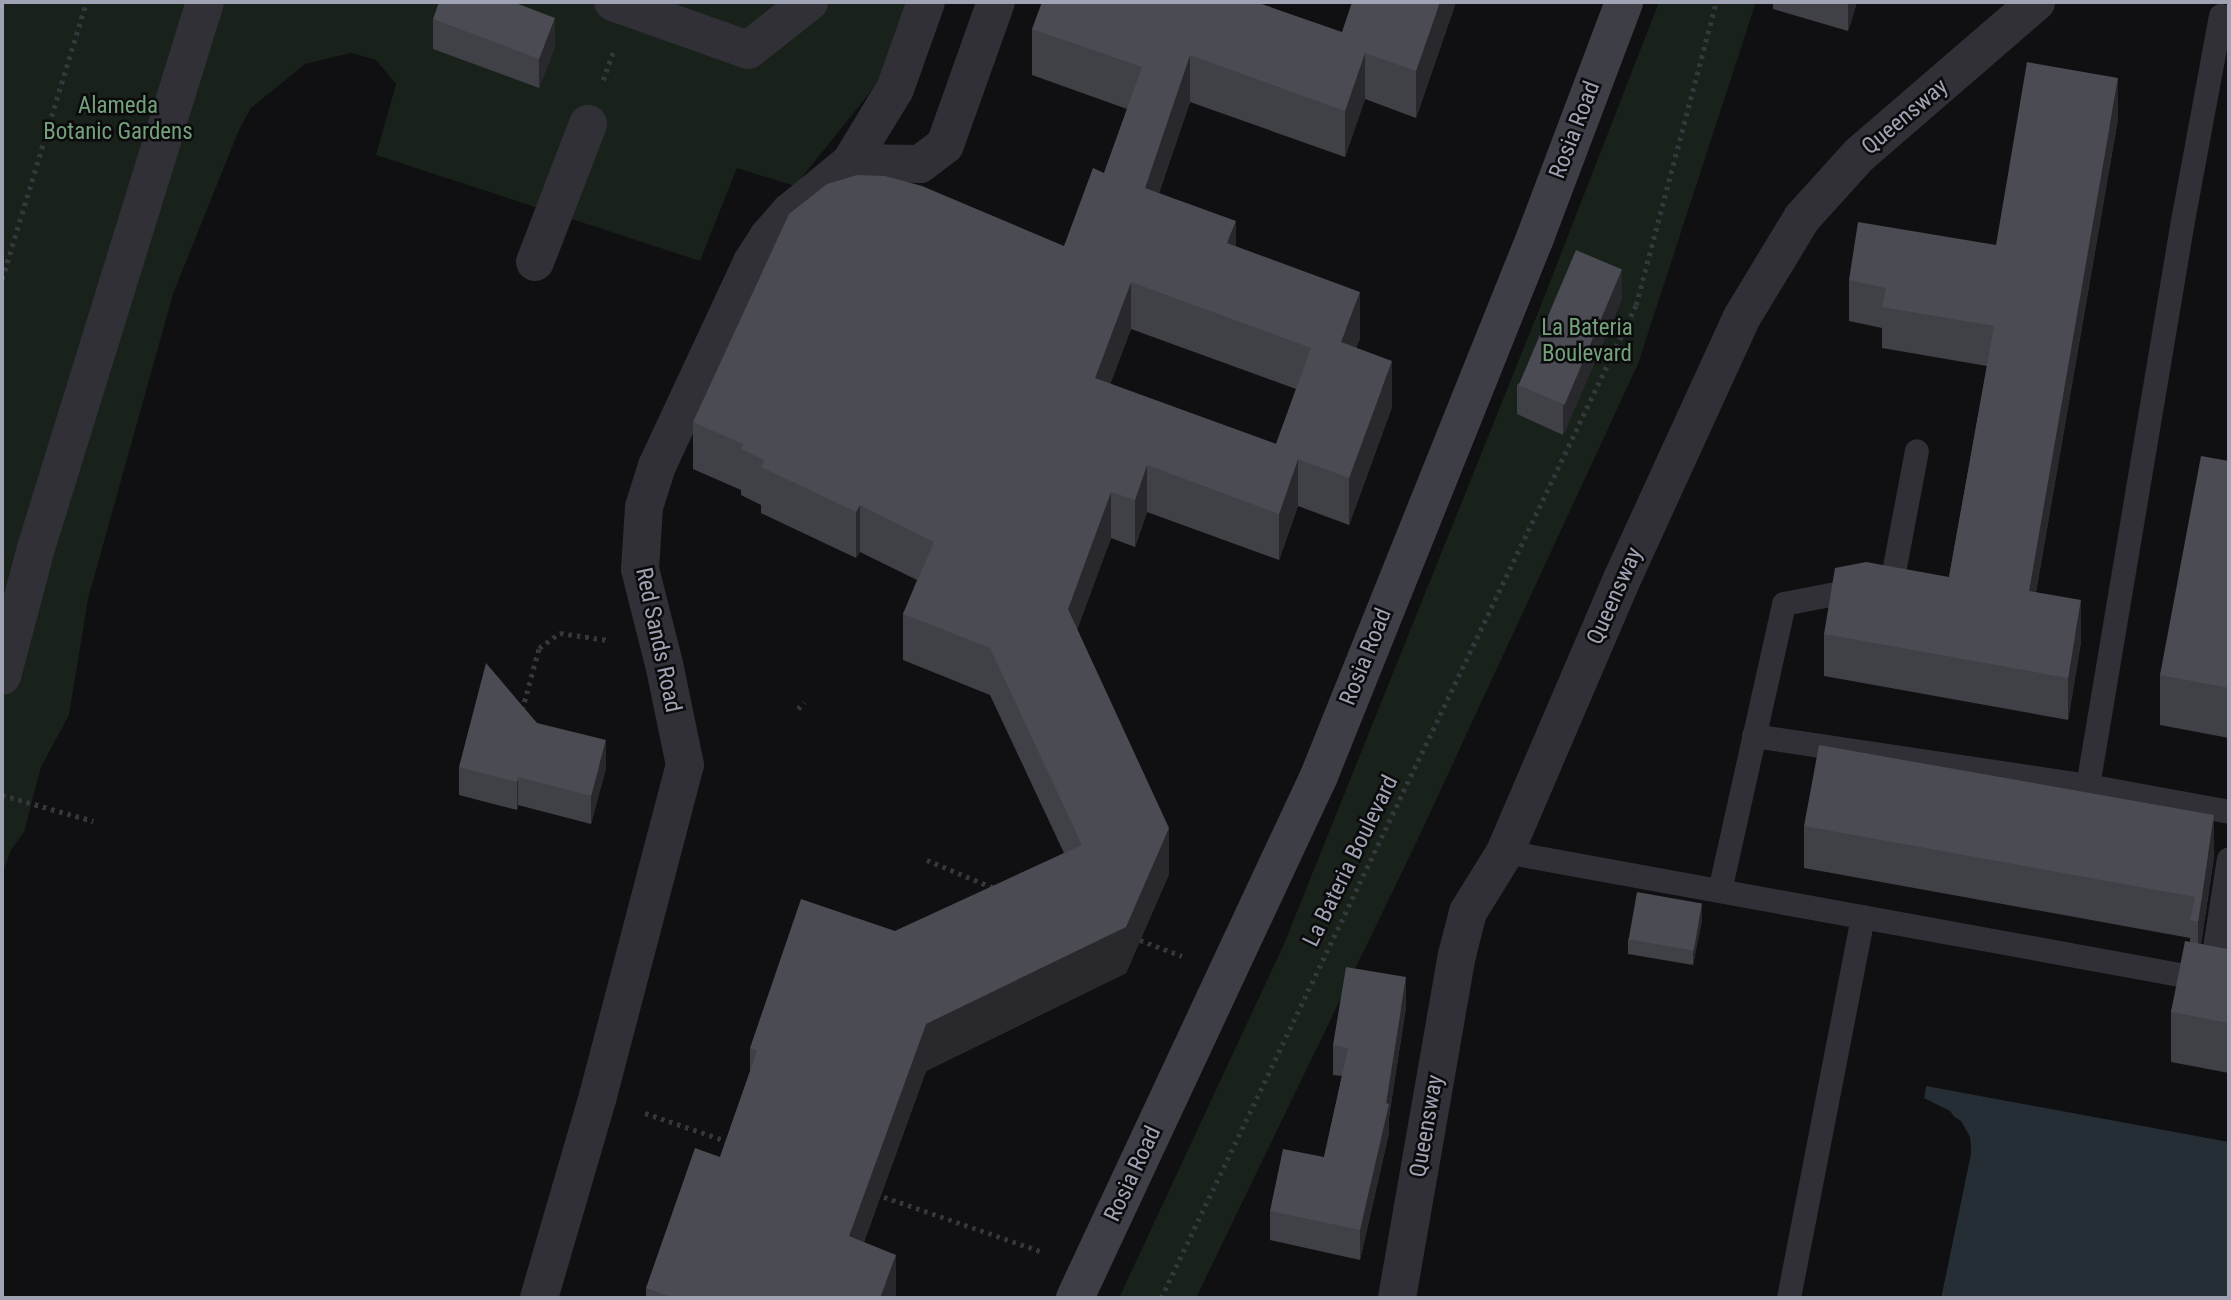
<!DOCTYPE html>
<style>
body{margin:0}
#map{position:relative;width:2231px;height:1300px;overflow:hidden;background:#100f11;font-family:"Roboto Condensed",sans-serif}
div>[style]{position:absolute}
.green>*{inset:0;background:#19211b}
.water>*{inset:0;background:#252d35}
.pier>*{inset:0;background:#100f11}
.path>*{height:4.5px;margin-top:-2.25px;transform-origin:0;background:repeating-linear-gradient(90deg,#36373d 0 3.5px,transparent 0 8.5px)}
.lane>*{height:24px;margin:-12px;padding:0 12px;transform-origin:12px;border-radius:12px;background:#303036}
.street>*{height:38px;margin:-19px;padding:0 19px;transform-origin:19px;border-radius:19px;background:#303036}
.secondary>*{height:38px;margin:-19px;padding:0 19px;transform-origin:19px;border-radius:19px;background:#3e3f46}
.wall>*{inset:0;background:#404047}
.shaded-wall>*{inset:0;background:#29282d}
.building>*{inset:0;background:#4a4b53;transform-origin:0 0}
span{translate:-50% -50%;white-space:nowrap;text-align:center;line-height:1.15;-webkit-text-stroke:5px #0b0a0c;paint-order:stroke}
.park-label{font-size:23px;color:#74a17b}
.street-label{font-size:23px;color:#9fa3b3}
.frame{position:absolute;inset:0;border:4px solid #9fa3b3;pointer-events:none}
</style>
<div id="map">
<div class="green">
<div style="clip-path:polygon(2px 2px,907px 2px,880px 80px,795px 186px,737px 168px,700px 261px,376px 155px,396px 84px,376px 60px,351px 53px,305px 64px,251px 108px,239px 130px,173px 294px,88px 599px,69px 715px,41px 767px,24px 832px,11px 850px,2px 875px)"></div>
<div style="clip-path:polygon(1659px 2px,1756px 2px,1638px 364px,1417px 841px,1196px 1298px,1119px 1298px,1284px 944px,1541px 305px)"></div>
</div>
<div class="water">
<div style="clip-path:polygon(1926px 1086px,2229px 1142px,2229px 1298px,1941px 1298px,1971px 1153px,1970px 1137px,1961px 1121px,1924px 1098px)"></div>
</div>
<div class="pier">
<div style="clip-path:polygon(1922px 1085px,1926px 1086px,1924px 1098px,1950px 1111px,1970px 1137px,1971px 1153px,1941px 1298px,1938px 1298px,1967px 1153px,1967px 1138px,1948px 1113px,1921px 1100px)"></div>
</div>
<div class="path">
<div style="left:603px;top:80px;width:30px;rotate:-70deg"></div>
<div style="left:2px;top:279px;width:289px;rotate:-73.1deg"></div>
<div style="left:798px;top:709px;width:9px;rotate:-49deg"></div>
<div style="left:522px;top:710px;width:64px;rotate:-74.7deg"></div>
<div style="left:539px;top:648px;width:26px;rotate:-36deg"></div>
<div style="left:560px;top:633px;width:48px;rotate:8.5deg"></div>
<div style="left:2px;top:795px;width:95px;rotate:15.9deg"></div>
<div style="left:927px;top:860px;width:73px;rotate:22.7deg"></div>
<div style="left:1140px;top:940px;width:45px;rotate:20.9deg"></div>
<div style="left:645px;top:1113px;width:89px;rotate:19deg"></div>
<div style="left:876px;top:1194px;width:177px;rotate:19.2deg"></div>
<div style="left:1161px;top:1298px;width:1101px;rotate:-64.44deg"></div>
<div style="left:1636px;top:305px;width:313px;rotate:-75.2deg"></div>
</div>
<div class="lane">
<div style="left:2229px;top:18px;width:8px;rotate:-166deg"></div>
<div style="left:2221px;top:16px;width:202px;rotate:100.5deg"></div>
<div style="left:2184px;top:215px;width:579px;rotate:99.54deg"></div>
<div style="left:2088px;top:786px;width:143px;rotate:10.4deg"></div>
<div style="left:1754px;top:736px;width:338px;rotate:8.5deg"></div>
<div style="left:1505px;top:852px;width:736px;rotate:10.33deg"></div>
<div style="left:1720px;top:891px;width:294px;rotate:-77.4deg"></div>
<div style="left:1784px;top:604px;width:110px;rotate:-11deg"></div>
<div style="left:1892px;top:583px;width:134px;rotate:-79.3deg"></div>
<div style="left:2210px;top:980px;width:122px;rotate:-81.1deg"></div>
<div style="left:1789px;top:1298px;width:388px;rotate:-79deg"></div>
</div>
<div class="street">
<div style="left:613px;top:2px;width:143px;rotate:19.6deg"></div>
<div style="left:748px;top:50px;width:78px;rotate:-38.2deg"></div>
<div style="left:850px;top:163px;width:70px;rotate:0.8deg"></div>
<div style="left:920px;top:164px;width:31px;rotate:-37deg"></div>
<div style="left:945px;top:145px;width:152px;rotate:-70.4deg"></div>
<div style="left:535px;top:262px;width:148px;rotate:-69deg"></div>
<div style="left:2px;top:676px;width:132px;rotate:-75.1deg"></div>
<div style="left:36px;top:548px;width:572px;rotate:-72.8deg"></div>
<div style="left:539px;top:1298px;width:210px;rotate:-73.7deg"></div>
<div style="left:598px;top:1096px;width:342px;rotate:-75.3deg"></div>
<div style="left:685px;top:765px;width:103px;rotate:-101.7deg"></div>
<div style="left:664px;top:664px;width:98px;rotate:-104.2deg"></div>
<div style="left:640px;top:569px;width:62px;rotate:-86.3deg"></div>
<div style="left:644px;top:507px;width:43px;rotate:-72.4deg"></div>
<div style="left:657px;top:466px;width:225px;rotate:-65deg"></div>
<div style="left:752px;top:262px;width:30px;rotate:-57deg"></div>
<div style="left:768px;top:237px;width:33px;rotate:-49deg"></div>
<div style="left:790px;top:212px;width:77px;rotate:-39.2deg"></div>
<div style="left:850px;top:163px;width:87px;rotate:-58.7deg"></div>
<div style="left:895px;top:89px;width:92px;rotate:-70.4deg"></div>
<div style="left:1397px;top:1298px;width:348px;rotate:-80.1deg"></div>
<div style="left:1457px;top:955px;width:44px;rotate:-75.7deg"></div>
<div style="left:1468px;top:912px;width:70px;rotate:-58.3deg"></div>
<div style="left:1505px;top:852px;width:297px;rotate:-66.8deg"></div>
<div style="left:1622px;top:579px;width:288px;rotate:-65.4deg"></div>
<div style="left:1742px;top:317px;width:116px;rotate:-58.8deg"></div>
<div style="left:1802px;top:218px;width:85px;rotate:-47.9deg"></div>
<div style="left:1859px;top:155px;width:234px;rotate:-40.8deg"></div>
</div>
<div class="secondary">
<div style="left:1075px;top:1298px;width:576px;rotate:-64.95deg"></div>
<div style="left:1319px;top:776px;width:580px;rotate:-68.13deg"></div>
<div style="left:1535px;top:238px;width:252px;rotate:-69.3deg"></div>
</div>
<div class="wall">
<div style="clip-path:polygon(evenodd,1455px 2px,1455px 5px,1416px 118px,1365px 99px,1345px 157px,1190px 102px,1159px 193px,1236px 246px,1360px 338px,1356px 348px,1392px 407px,1349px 525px,1298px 506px,1279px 560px,1147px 512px,1135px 547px,1111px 538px,1077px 629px,1169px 874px,1126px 973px,926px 1071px,864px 1242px,896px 1298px,646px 1298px,646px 1288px,720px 1157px,750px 1072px,750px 1048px,895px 931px,1064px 853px,990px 695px,903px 660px,903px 614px,917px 580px,860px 552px,856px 558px,761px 513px,761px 505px,741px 495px,741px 490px,693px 469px,693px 422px,1064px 246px,1104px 173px,1127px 109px,1032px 75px,1032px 29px,1342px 32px,1455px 2px,1131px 329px,1296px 389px,1276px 444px,1110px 384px,1131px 329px)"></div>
<div style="clip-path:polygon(1773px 2px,1857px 2px,1848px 31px,1773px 9px)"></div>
<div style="clip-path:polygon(433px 19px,555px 47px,539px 88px,433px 49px)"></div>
<div style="clip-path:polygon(2118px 119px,2036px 592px,2081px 642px,2068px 720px,1824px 676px,1824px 634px,1949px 577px,1987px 366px,1882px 348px,1882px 328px,1849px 321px,1849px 280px,1996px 245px)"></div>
<div style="clip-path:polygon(1622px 299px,1563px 435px,1517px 414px,1517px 385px)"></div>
<div style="clip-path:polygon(2229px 461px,2229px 738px,2160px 725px,2160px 675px)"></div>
<div style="clip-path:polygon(537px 723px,606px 768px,591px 824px,518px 805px,517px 810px,459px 795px,459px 767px)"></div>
<div style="clip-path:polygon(1804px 826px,2214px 857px,2201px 944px,2227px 949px,2227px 918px,2229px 903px,2229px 1073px,2171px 1062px,2171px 1012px,2190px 942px,2190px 938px,1804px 868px)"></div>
<div style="clip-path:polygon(1702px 920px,1693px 965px,1628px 954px,1628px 939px)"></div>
<div style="clip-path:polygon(1406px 1007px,1389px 1117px,1389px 1133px,1360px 1260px,1270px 1240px,1270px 1211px,1324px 1157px,1342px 1076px,1333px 1075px,1333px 1045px)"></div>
</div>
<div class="shaded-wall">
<div style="clip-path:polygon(1440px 2px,1455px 2px,1455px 5px,1416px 118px,1416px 71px)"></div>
<div style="clip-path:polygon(1848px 2px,1857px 2px,1848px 31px)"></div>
<div style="clip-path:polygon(555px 18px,555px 47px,539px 88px,539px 59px)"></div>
<div style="clip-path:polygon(1365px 53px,1365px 99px,1345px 157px,1345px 111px)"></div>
<div style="clip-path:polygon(1190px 55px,1190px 102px,1145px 234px,1145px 188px)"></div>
<div style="clip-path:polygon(2118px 78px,2118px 119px,2029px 633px,2029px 591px)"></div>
<div style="clip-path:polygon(1236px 221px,1236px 268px,1227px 243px)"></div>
<div style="clip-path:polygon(1622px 270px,1622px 299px,1563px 435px,1563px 405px)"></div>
<div style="clip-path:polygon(1131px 282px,1131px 329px,1095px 425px,1095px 378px)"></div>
<div style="clip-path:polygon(1360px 292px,1360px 338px,1341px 389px,1341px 342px)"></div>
<div style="clip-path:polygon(1392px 361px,1392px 407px,1349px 525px,1349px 478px)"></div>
<div style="clip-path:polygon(1298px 459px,1298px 506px,1279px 560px,1279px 514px)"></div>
<div style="clip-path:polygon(1147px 465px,1147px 512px,1135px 547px,1135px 500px)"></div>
<div style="clip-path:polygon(1111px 492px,1111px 538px,1068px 655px,1068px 609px)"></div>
<div style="clip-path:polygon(860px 505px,860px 552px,856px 558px,856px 512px)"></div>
<div style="clip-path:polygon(2081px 600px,2081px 642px,2068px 720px,2068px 678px)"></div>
<div style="clip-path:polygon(606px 740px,606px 768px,591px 824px,591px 796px)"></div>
<div style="clip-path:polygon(518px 777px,518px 805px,517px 810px,517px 782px)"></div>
<div style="clip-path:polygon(2214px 815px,2214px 857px,2198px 963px,2198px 922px)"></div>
<div style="clip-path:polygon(1169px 828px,1169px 874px,1126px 973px,926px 1071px,849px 1283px,849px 1236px,926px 1024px)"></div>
<div style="clip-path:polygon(1702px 904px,1702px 920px,1693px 965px,1693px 950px)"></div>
<div style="clip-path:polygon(1406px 977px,1406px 1007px,1389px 1117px,1389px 1133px,1360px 1260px,1360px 1230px,1386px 1103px)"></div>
<div style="clip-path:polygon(896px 1255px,896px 1298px,880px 1298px)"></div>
</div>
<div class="building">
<div style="clip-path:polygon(439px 2px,513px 2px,555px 18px,539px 59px,433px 19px)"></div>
<div style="clip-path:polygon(evenodd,1042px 2px,1256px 2px,1342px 32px,1352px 2px,1440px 2px,1416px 71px,1365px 53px,1345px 111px,1190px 55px,1145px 188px,1236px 221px,1227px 243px,1360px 292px,1341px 342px,1392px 361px,1349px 478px,1298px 459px,1279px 514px,1147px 465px,1135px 500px,1111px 492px,1068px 609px,1169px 828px,1126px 927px,926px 1024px,849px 1236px,896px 1255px,880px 1298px,674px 1298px,646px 1288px,695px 1148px,720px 1157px,757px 1051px,750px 1048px,801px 899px,895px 931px,1082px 845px,990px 648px,903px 614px,934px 542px,860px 505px,856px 512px,761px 467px,764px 460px,741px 449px,743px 444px,693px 422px,789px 214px,827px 184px,857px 175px,885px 176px,922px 186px,1064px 246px,1093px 168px,1104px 173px,1142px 67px,1032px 29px,1042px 2px,1131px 282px,1311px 348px,1276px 444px,1095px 378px,1131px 282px)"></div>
<div style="clip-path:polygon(2027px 62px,2118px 78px,2029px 591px,2081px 600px,2068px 678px,1824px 634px,1835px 568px,1866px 562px,1949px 577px,1994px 326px,1882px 307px,1886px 288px,1849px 280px,1858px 222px,1996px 245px)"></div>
<div style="left:1576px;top:250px;width:50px;height:147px;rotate:23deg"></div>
<div style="clip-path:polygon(2201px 456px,2229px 461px,2229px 688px,2160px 675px)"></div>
<div style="clip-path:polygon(486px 663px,537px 723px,606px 740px,591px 796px,518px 777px,517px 782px,459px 767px)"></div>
<div style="clip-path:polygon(1819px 745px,2214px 815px,2198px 922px,2190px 920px,2195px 897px,1804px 826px)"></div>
<div style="left:1637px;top:892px;width:66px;height:48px;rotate:10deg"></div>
<div style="clip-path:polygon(2229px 903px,2229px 919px,2227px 918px)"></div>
<div style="clip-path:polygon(2185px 941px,2227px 949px,2229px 948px,2229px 1023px,2171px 1012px)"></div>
<div style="clip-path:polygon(1346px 967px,1406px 977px,1386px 1103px,1389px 1104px,1360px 1230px,1270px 1211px,1283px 1149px,1324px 1157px,1348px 1048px,1333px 1045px)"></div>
</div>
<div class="park-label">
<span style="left:118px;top:119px">Alameda<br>Botanic Gardens</span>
<span style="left:1587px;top:341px">La Bateria<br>Boulevard</span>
</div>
<div class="street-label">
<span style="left:1905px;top:117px;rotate:-40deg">Queensway</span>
<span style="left:1575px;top:130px;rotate:-69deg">Rosia Road</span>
<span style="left:1615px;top:596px;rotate:-66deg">Queensway</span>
<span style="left:658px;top:640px;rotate:78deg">Red Sands Road</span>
<span style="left:1366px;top:657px;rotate:-68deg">Rosia Road</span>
<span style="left:1351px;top:861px;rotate:-64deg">La Bateria Boulevard</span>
<span style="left:1427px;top:1126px;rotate:-80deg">Queensway</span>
<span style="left:1133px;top:1174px;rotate:-65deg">Rosia Road</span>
</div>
<div class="frame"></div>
</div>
